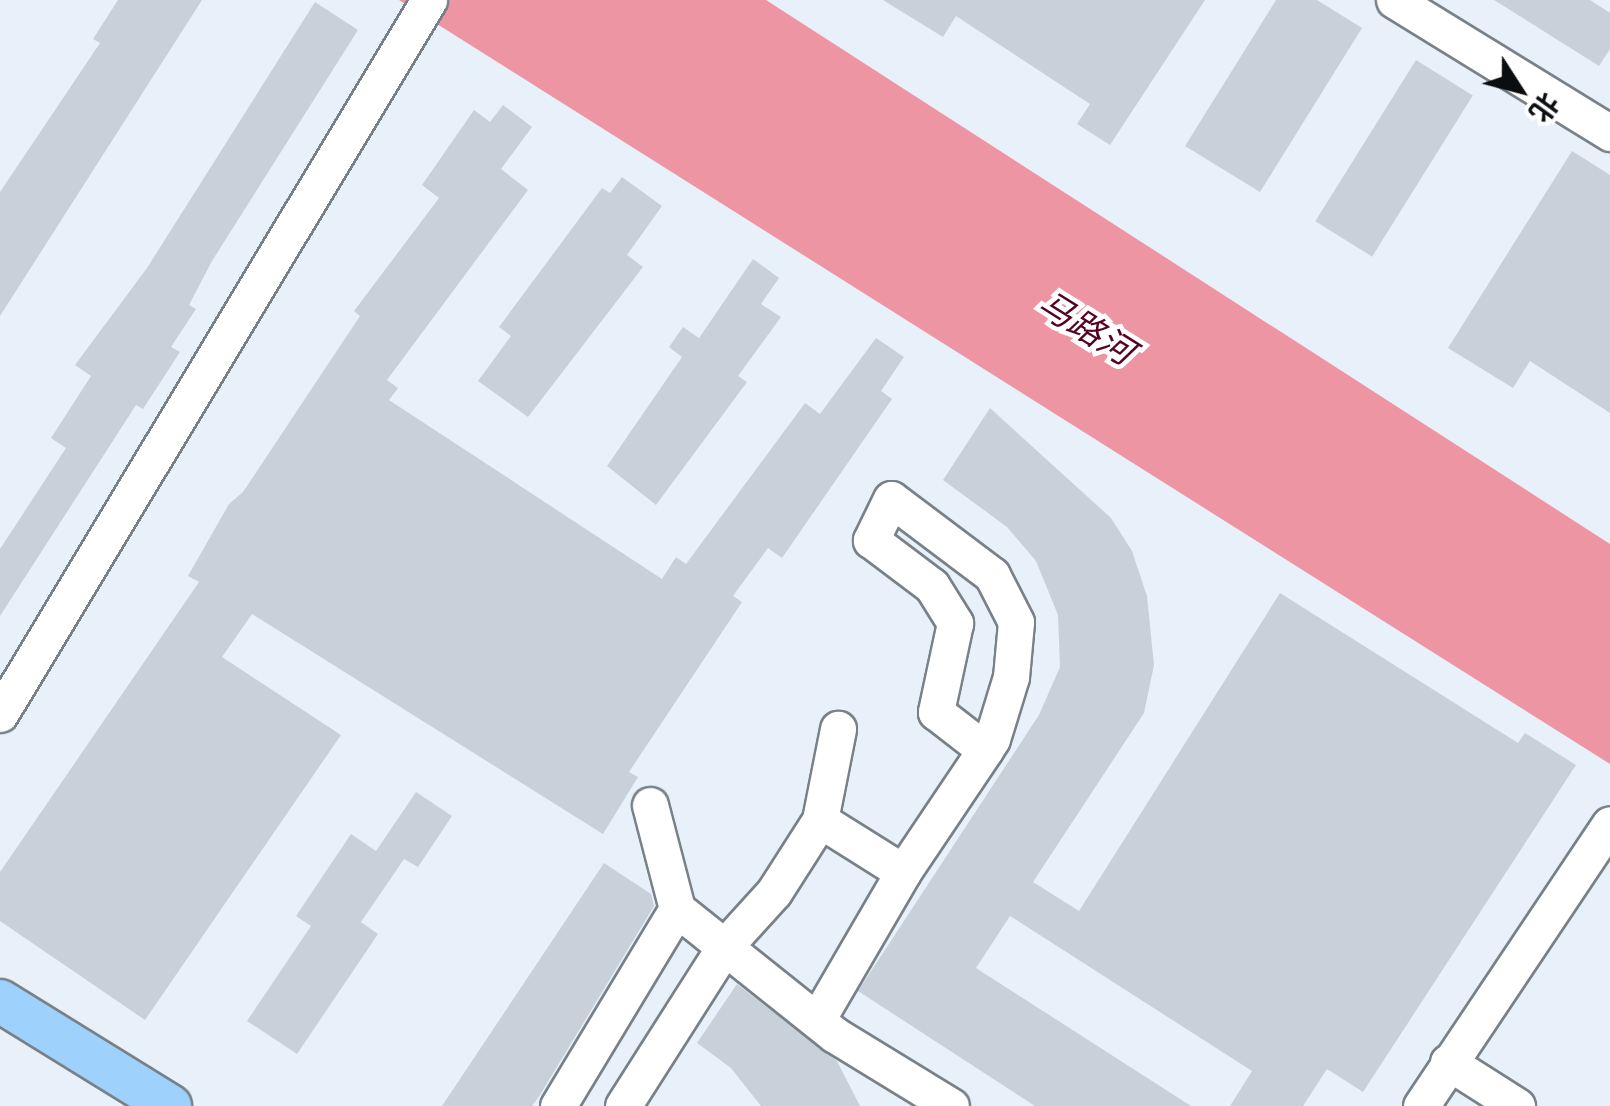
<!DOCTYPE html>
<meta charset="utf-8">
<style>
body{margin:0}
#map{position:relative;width:1610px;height:1106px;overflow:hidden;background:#e8f1fa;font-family:"Space Grotesk","Noto Sans SC",sans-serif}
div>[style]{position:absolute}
.water>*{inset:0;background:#ee95a4}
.building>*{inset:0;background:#c8d1d9;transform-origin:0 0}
.roads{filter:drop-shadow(2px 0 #798188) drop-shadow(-2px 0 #798188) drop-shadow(0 2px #798188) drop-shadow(0 -2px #798188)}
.minor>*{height:35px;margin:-17.5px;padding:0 17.5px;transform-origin:17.5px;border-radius:17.5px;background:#fff}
.major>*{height:42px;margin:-21px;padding:0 21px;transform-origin:21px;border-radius:21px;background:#9ed1fc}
span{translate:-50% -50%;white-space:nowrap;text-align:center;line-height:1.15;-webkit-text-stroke:9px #fff;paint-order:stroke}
.water-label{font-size:35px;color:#550420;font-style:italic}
.north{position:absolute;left:1470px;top:40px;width:100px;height:100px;-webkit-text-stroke:8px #fff;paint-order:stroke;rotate:126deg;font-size:28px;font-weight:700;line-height:40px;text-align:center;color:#0b0e11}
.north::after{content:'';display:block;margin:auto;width:35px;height:45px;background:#0b0e11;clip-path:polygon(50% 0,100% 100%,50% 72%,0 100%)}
</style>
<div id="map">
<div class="water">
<div style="clip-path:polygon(399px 0,766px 0,1610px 544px,1610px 764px)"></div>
</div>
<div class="building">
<div style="clip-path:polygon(118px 0,202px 0,0 316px,0 192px,100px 43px,93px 39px)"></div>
<div style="clip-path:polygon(883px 0,1205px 0,1110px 145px,1077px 124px,1090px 104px,956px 16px,943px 37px)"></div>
<div style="clip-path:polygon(1276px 0,1317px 0,1362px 28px,1260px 192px,1185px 146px)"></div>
<div style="clip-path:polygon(1494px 0,1590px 0,1610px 13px,1610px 49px,1599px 66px)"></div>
<div style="clip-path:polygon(315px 2px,358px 30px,212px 261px,189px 305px,196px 309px,171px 347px,180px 352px,143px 409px,136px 405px,0 616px,0 549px,66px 448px,51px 438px,91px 376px,75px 365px,147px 268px)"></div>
<div style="left:1416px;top:60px;width:67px;height:190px;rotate:32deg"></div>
<div style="clip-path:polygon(503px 105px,532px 127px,501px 169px,528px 190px,387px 380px,398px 388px,389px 400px,662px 579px,676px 557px,686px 564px,805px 403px,820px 414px,876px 338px,904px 357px,881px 391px,892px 399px,782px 558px,768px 548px,733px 596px,742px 602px,629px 772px,638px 777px,603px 834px,252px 614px,222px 657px,341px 735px,145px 1020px,0 921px,0 872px,199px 582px,188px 576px,229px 504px,243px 492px,360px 316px,354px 311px,439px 198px,422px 185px,474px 110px,490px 122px)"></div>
<div style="clip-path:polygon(1572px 151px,1610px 175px,1610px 413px,1530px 361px,1513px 388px,1448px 348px)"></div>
<div style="clip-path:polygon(622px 177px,662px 206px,627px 255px,643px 267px,528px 417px,478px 381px,511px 336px,499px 327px,602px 188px,610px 193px)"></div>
<div style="clip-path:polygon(753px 259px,779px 278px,761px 304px,781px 317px,738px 376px,747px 382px,656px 505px,607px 466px,682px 357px,669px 347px,683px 327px,699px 338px)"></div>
<div style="clip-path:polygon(990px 408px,1111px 518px,1132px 551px,1147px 596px,1154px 665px,1144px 713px,1033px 882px,1079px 911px,1280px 593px,1518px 743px,1525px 733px,1576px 765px,1363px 1092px,1327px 1069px,1303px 1106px,1230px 1106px,1252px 1071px,1010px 916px,976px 968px,1191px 1106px,1035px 1106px,858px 991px,1039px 715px,1060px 667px,1058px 615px,1036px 561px,1007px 527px,943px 480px)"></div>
<div style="clip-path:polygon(416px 792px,452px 816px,418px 867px,404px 859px,361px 922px,378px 934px,297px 1054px,247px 1021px,311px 926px,296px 916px,351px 834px,376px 851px)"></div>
<div style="clip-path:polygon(604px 863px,651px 894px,654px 906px,540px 1095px,532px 1106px,442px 1106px)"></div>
<div style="clip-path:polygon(737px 984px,837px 1061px,860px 1106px,761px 1106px,731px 1068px,697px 1043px)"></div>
</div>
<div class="roads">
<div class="minor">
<div style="left:1394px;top:0;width:254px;rotate:31.6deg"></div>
<div style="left:0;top:714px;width:833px;rotate:-59deg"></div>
<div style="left:650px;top:805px;width:107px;rotate:75.4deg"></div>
<div style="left:677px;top:909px;width:202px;rotate:38.6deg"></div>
<div style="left:835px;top:1035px;width:136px;rotate:31.5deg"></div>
<div style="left:820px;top:820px;width:98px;rotate:32.1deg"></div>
<div style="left:817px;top:1020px;width:171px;rotate:-59.8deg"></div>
<div style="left:903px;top:872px;width:147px;rotate:-56.1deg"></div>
<div style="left:985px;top:750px;width:13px;rotate:-58deg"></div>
<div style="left:992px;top:739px;width:65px;rotate:-73deg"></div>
<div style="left:1011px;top:677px;width:55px;rotate:-84.8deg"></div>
<div style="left:1016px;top:622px;width:53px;rotate:-117.1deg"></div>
<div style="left:992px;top:575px;width:126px;rotate:-143deg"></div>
<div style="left:891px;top:499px;width:46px;rotate:116deg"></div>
<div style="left:871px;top:540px;width:76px;rotate:37deg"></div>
<div style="left:932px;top:586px;width:44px;rotate:58.1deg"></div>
<div style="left:955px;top:623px;width:91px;rotate:102.1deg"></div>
<div style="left:936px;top:712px;width:62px;rotate:37.8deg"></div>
<div style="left:1448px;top:1062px;width:82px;rotate:32.5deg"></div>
<div style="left:558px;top:1106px;width:230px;rotate:-58.9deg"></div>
<div style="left:623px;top:1106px;width:190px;rotate:-57.5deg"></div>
<div style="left:725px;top:946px;width:73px;rotate:-47.8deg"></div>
<div style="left:774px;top:892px;width:85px;rotate:-57.4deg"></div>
<div style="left:820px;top:820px;width:93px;rotate:-78.8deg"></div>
<div style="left:1421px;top:1106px;width:339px;rotate:-56.2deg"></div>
</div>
<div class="major">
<div style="left:0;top:1001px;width:200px;rotate:31.7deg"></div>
</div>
</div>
<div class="water-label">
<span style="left:1086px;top:328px;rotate:32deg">马路河</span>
</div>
<div class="north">北</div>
</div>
